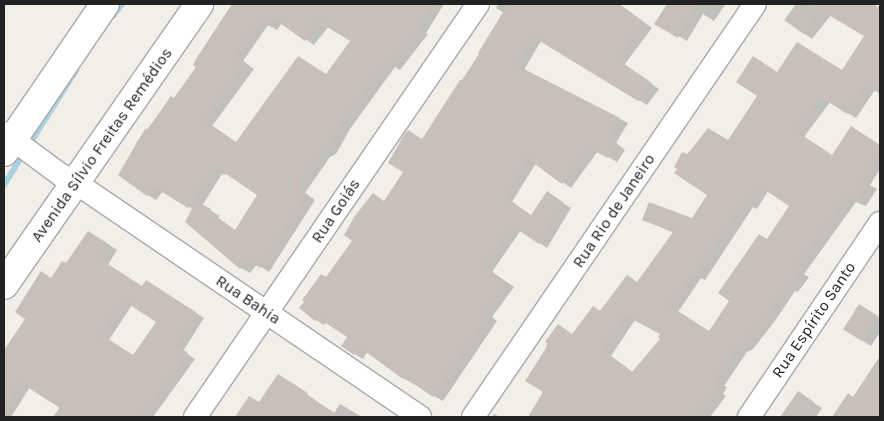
<!DOCTYPE html>
<meta charset="utf-8">
<style>
body{margin:0}
#map{position:relative;width:884px;height:421px;overflow:hidden;background:#f2efe9;font-family:Karla,sans-serif}
div>[style]{position:absolute}
.shadow>*{inset:0;background:#0003}
.stream>*{height:6px;margin:-3px;padding:0 3px;transform-origin:3px;border-radius:3px;background:#aad3df}
.building>*{inset:0;background:#c7bfb8;transform-origin:0 0}
.roads{filter:drop-shadow(1px 0 #a9a9a9) drop-shadow(-1px 0 #a9a9a9) drop-shadow(0 1px #a9a9a9) drop-shadow(0 -1px #a9a9a9)}
.minor>*{height:22px;margin:-11px;padding:0 11px;transform-origin:11px;border-radius:11px;background:#fff}
.tertiary>*{height:28px;margin:-14px;padding:0 14px;transform-origin:14px;border-radius:14px;background:#fff}
span{translate:-50% -50%;white-space:nowrap;text-align:center;line-height:1.15;-webkit-text-stroke:4px #fff;paint-order:stroke}
.street-label{font-size:16px;color:#222}
.frame{position:absolute;inset:0;border:5px solid #222;pointer-events:none}
</style>
<div id="map">
<div class="shadow">
<div style="clip-path:polygon(evenodd,234px 4px,444px 4px,426px 33px,428px 34px,400px 70px,395px 67px,350px 129px,336px 154px,330px 157px,305px 193px,315px 200px,269px 272px,257px 264px,250px 273px,241px 268px,187px 222px,193px 209px,163px 191px,156px 200px,148px 195px,139px 145px,136px 143px,172px 98px,174px 99px,198px 66px,213px 35px,234px 4px,282px 23px,314px 45px,329px 26px,352px 40px,327px 75px,237px 143px,212px 126px,254px 69px,243px 61px,268px 25px,277px 30px,282px 23px,234px 4px,226px 173px,258px 194px,236px 231px,218px 218px,220px 216px,202px 206px,222px 174px,225px 175px,226px 173px)"></div>
<div style="clip-path:polygon(498px 4px,520px 4px,533px 12px,539px 4px,619px 4px,652px 28px,624px 65px,659px 89px,647px 105px,541px 41px,524px 70px,628px 123px,616px 143px,625px 150px,617px 162px,598px 151px,571px 188px,536px 163px,512px 202px,532px 216px,555px 198px,571px 208px,547px 248px,521px 230px,492px 272px,514px 287px,492px 317px,497px 321px,443px 401px,403px 378px,367px 352px,363px 359px,355px 354px,349px 337px,326px 322px,324px 325px,316px 320px,326px 278px,385px 202px,423px 140px,463px 82px,504px 13px,496px 8px)"></div>
<div style="clip-path:polygon(668px 4px,723px 4px,725px 5px,714px 21px,703px 14px,687px 41px,656px 23px)"></div>
<div style="clip-path:polygon(evenodd,797px 4px,873px 4px,880px 8px,880px 93px,875px 90px,856px 118px,830px 102px,804px 137px,832px 156px,860px 132px,880px 146px,880px 169px,870px 185px,877px 189px,866px 206px,856px 202px,804px 274px,809px 277px,798px 292px,795px 291px,775px 321px,753px 349px,747px 352px,724px 386px,727px 387px,723px 394px,726px 396px,710px 417px,582px 417px,577px 414px,575px 417px,530px 417px,573px 335px,638px 283px,674px 233px,643px 219px,692px 220px,709px 195px,687px 156px,729px 141px,778px 73px,843px 72px,866px 36px,831px 15px,812px 39px,785px 19px,797px 4px,768px 191px,791px 205px,710px 332px,678px 312px,701px 278px,705px 280px,753px 207px,757px 209px,768px 191px,797px 4px,635px 320px,661px 334px,662px 338px,634px 373px,611px 356px,635px 320px)"></div>
<div style="clip-path:polygon(evenodd,97px 237px,117px 250px,108px 265px,143px 287px,155px 286px,204px 318px,183px 351px,195px 359px,153px 417px,53px 417px,60px 407px,30px 387px,11px 417px,4px 417px,4px 353px,52px 279px,97px 237px,132px 305px,157px 321px,134px 356px,109px 340px,132px 305px)"></div>
<div style="clip-path:polygon(869px 311px,880px 318px,880px 332px,871px 346px,844px 329px)"></div>
<div style="clip-path:polygon(879px 361px,880px 417px,843px 417px,836px 413px,854px 398px)"></div>
<div style="clip-path:polygon(286px 380px,334px 413px,340px 404px,362px 417px,236px 417px,249px 397px,260px 403px)"></div>
<div style="clip-path:polygon(798px 393px,822px 408px,816px 417px,782px 417px)"></div>
<div style="clip-path:polygon(494px 414px,500px 417px,492px 417px)"></div>
</div>
<div class="stream">
<div style="left:113px;top:16px;width:15px;rotate:-53deg"></div>
<div style="left:4px;top:185px;width:136px;rotate:-57.9deg"></div>
</div>
<div class="building">
<div style="clip-path:polygon(evenodd,232px 4px,432px 4px,418px 27px,420px 28px,390px 66px,386px 62px,341px 124px,327px 149px,321px 152px,297px 187px,307px 194px,260px 268px,248px 260px,240px 269px,185px 222px,196px 201px,211px 209px,210px 212px,235px 230px,257px 195px,217px 168px,215px 171px,213px 170px,188px 208px,154px 187px,147px 196px,118px 175px,145px 129px,147px 130px,171px 96px,174px 98px,196px 67px,193px 65px,196px 59px,232px 4px,273px 18px,305px 41px,319px 22px,350px 41px,326px 74px,298px 56px,236px 142px,204px 120px,246px 63px,235px 55px,259px 21px,268px 26px,273px 18px)"></div>
<div style="clip-path:polygon(508px 4px,619px 4px,644px 22px,617px 59px,652px 83px,638px 101px,533px 37px,516px 65px,620px 118px,608px 138px,618px 144px,608px 158px,589px 148px,562px 184px,528px 159px,505px 197px,531px 215px,547px 191px,564px 203px,539px 244px,512px 226px,485px 266px,506px 282px,485px 312px,489px 315px,433px 397px,404px 377px,403px 379px,359px 347px,354px 355px,341px 346px,347px 337px,318px 318px,315px 321px,299px 308px,304px 302px,302px 300px,321px 274px,326px 277px,352px 241px,344px 235px,354px 217px,373px 193px,384px 201px,403px 172px,388px 163px,404px 135px,408px 130px,422px 139px,460px 80px,462px 80px,479px 54px,478px 53px)"></div>
<div style="clip-path:polygon(667px 4px,698px 4px,678px 38px,654px 24px)"></div>
<div style="left:796px;top:4px;width:24px;height:20px;rotate:35deg"></div>
<div style="clip-path:polygon(evenodd,810px 4px,872px 4px,880px 10px,880px 94px,866px 85px,847px 114px,821px 97px,796px 131px,832px 155px,851px 126px,880px 145px,880px 151px,862px 179px,868px 183px,857px 202px,846px 198px,796px 268px,801px 271px,788px 288px,786px 286px,766px 316px,744px 345px,738px 347px,716px 380px,719px 381px,715px 388px,718px 390px,695px 417px,528px 417px,543px 392px,525px 381px,546px 348px,547px 343px,545px 342px,558px 324px,572px 334px,593px 306px,600px 311px,627px 275px,637px 282px,673px 232px,642px 220px,649px 202px,692px 218px,707px 195px,674px 173px,677px 169px,674px 167px,682px 152px,687px 154px,691px 150px,708px 128px,728px 140px,757px 96px,736px 82px,753px 56px,777px 72px,797px 42px,842px 70px,864px 36px,810px 4px,759px 186px,789px 206px,767px 239px,759px 234px,718px 293px,729px 301px,709px 331px,670px 306px,692px 274px,695px 276px,744px 202px,747px 205px,759px 186px,810px 4px,626px 316px,660px 334px,658px 337px,660px 339px,632px 372px,603px 350px,626px 316px)"></div>
<div style="clip-path:polygon(evenodd,88px 231px,110px 245px,100px 259px,142px 286px,146px 280px,197px 313px,176px 345px,188px 353px,142px 417px,59px 417px,63px 410px,21px 383px,4px 410px,4px 350px,25px 319px,15px 312px,41px 271px,51px 278px,62px 261px,66px 263px,88px 231px,124px 301px,156px 322px,133px 355px,102px 335px,124px 301px)"></div>
<div style="left:859px;top:304px;width:22px;height:30px;rotate:32deg"></div>
<div style="clip-path:polygon(880px 356px,880px 417px,832px 417px,848px 393px,853px 397px)"></div>
<div style="clip-path:polygon(278px 374px,308px 393px,306px 395px,341px 417px,235px 417px,249px 396px,259px 402px)"></div>
<div style="clip-path:polygon(798px 391px,814px 402px,804px 417px,780px 417px)"></div>
</div>
<div class="roads">
<div class="minor">
<div style="left:4px;top:133px;width:71px;rotate:36.4deg"></div>
<div style="left:61px;top:175px;width:17px;rotate:28deg"></div>
<div style="left:76px;top:183px;width:416px;rotate:34.2deg"></div>
<div style="left:195px;top:417px;width:501px;rotate:-55.58deg"></div>
<div style="left:473px;top:417px;width:500px;rotate:-55.67deg"></div>
<div style="left:749px;top:417px;width:234px;rotate:-56deg"></div>
</div>
<div class="tertiary">
<div style="left:4px;top:152px;width:179px;rotate:-55.7deg"></div>
<div style="left:4px;top:285px;width:342px;rotate:-55.2deg"></div>
</div>
</div>
<div class="street-label">
<span style="left:102px;top:145px;rotate:-55deg">Avenida Sílvio Freitas Remédios</span>
<span style="left:336px;top:211px;rotate:-56deg">Rua Goiás</span>
<span style="left:614px;top:211px;rotate:-56deg">Rua Rio de Janeiro</span>
<span style="left:248px;top:300px;rotate:34deg">Rua Bahia</span>
<span style="left:814px;top:320px;rotate:-56deg">Rua Espírito Santo</span>
</div>
<div class="frame"></div>
</div>
